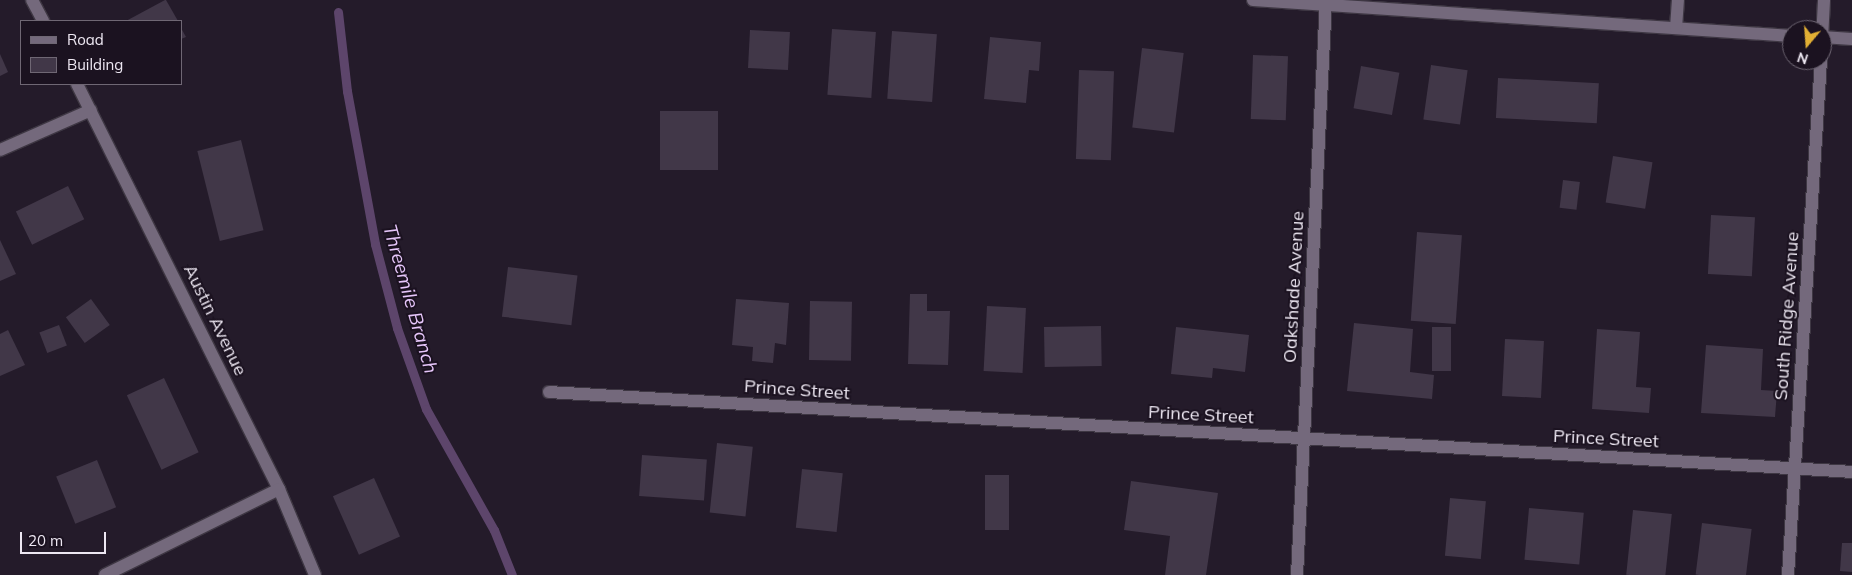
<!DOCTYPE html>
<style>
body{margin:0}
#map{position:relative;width:1852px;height:575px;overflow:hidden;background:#241b2a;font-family:Mulish,sans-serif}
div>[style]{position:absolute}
.stream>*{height:9px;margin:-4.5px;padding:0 4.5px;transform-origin:4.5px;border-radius:4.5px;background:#5d456b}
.building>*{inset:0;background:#413748;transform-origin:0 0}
.roads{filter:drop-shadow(1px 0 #3e3743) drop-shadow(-1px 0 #3e3743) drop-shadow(0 1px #3e3743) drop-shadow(0 -1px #3e3743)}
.minor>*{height:12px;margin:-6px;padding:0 6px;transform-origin:6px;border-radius:6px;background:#74697c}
.tertiary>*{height:12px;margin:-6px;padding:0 6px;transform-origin:6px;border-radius:6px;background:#74697c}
span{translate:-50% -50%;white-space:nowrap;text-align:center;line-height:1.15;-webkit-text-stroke:4px #1b1220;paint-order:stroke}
.street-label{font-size:18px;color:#ede7f2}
.water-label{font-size:19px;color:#e6c6fa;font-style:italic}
.legend{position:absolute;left:20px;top:20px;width:162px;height:65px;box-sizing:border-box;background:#1b1220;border:1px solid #6f6774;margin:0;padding:6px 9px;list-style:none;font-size:15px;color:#ede7f2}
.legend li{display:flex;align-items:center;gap:10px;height:25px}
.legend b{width:25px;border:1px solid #6f6774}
.north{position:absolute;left:1782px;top:20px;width:50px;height:50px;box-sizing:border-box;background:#1b1220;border:1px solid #6f6774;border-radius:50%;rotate:198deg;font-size:14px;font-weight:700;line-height:20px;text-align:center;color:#ede7f2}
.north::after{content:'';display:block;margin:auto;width:18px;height:22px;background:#e2af34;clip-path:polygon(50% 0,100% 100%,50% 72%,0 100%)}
.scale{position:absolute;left:20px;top:532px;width:86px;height:22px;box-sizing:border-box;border:2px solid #ede7f2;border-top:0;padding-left:6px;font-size:15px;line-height:18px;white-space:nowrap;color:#ede7f2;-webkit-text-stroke:4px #1b1220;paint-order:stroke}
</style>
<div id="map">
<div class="stream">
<div style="left:338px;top:12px;width:80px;rotate:83.5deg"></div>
<div style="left:347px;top:91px;width:156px;rotate:79.6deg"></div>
<div style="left:375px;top:244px;width:87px;rotate:75.3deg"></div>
<div style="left:397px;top:328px;width:86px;rotate:70.3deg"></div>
<div style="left:426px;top:409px;width:139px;rotate:60.7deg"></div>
<div style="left:494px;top:530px;width:48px;rotate:68.2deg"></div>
</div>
<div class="building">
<div style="clip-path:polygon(166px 0,178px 21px,126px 21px,165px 0)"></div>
<div style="clip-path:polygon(181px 28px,186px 37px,181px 39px)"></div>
<div style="left:832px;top:29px;width:44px;height:66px;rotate:4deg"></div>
<div style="left:750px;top:30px;width:40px;height:38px;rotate:3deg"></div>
<div style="left:892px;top:31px;width:45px;height:68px;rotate:4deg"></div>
<div style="clip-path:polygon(990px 37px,1041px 42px,1039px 71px,1029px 70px,1026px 103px,984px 99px)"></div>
<div style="left:1142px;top:48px;width:42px;height:80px;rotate:7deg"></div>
<div style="clip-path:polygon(0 54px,8px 72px,0 76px)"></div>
<div style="left:1253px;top:55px;width:35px;height:64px;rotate:2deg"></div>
<div style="left:1431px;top:65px;width:37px;height:55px;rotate:8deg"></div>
<div style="left:1361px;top:66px;width:39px;height:43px;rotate:10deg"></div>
<div style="left:1079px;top:70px;width:35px;height:89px;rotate:2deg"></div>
<div style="left:1498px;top:78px;width:101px;height:40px;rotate:3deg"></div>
<div style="left:660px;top:111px;width:58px;height:59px"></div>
<div style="left:241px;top:140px;width:93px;height:45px;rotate:76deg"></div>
<div style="left:1613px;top:156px;width:40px;height:47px;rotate:9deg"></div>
<div style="left:1563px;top:180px;width:17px;height:28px;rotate:7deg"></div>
<div style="left:68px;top:186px;width:37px;height:58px;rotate:64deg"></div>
<div style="left:1711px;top:215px;width:44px;height:59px;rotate:3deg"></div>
<div style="left:1417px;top:232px;width:45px;height:89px;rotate:4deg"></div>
<div style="clip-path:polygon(0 240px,16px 274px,0 281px)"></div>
<div style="left:508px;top:267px;width:70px;height:50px;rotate:7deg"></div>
<div style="clip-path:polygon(910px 294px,927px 294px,927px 311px,950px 311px,948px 365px,908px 364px)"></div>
<div style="left:91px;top:299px;width:32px;height:31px;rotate:54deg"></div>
<div style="clip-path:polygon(736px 299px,789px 303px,786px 345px,775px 343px,773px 363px,752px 361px,753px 347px,732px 345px)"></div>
<div style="left:810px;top:301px;width:42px;height:59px;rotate:1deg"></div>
<div style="left:987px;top:306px;width:39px;height:65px;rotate:3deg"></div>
<div style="clip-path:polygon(1354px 323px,1413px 329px,1410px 372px,1434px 375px,1432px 399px,1347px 391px)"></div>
<div style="left:59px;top:325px;width:22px;height:21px;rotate:69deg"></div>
<div style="left:1101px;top:326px;width:40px;height:57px;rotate:89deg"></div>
<div style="clip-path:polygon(1176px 327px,1249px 335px,1245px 372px,1213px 368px,1212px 378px,1171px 374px)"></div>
<div style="left:1432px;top:327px;width:19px;height:44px"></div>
<div style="clip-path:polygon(1597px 329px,1640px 332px,1636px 387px,1651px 388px,1649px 413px,1592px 409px)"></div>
<div style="clip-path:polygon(8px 330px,25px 365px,0 376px,0 334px)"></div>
<div style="left:1505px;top:339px;width:39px;height:57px;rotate:3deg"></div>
<div style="clip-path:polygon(1706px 345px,1763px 349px,1761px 390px,1777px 391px,1775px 417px,1701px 413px)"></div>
<div style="left:164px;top:378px;width:82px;height:41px;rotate:65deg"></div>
<div style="left:717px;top:443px;width:36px;height:70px;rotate:6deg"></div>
<div style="left:642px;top:455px;width:65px;height:41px;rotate:4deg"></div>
<div style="left:97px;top:460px;width:51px;height:44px;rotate:68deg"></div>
<div style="left:802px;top:469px;width:41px;height:59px;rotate:6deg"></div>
<div style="left:985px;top:475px;width:24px;height:55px"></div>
<div style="left:374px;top:478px;width:64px;height:45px;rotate:66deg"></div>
<div style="clip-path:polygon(1131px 481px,1218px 493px,1206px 575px,1165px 575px,1170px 536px,1124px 530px)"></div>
<div style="left:1450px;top:498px;width:36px;height:58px;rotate:5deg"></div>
<div style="left:1529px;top:508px;width:55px;height:52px;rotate:5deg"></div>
<div style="left:1633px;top:510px;width:39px;height:65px;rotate:6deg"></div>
<div style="left:1702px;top:523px;width:50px;height:52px;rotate:7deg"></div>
<div style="clip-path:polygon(1842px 543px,1852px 543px,1852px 572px,1840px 571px)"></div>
</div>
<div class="roads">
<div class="minor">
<div style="left:32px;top:0;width:24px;rotate:62deg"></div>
<div style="left:1253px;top:0;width:540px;rotate:3.82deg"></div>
<div style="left:1676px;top:28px;width:28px;rotate:-86deg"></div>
<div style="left:1822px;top:37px;width:30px;rotate:4deg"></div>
<div style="left:77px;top:84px;width:453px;rotate:63.5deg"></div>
<div style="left:279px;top:489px;width:93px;rotate:67.3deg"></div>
<div style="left:0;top:150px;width:99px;rotate:-23.7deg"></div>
<div style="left:549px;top:392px;width:1305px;rotate:3.51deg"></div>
<div style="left:105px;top:575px;width:194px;rotate:-26.3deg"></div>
<div style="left:1297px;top:575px;width:576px;rotate:-87.11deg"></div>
</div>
<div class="tertiary">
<div style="left:1822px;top:39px;width:39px;rotate:-87deg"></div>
<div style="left:1788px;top:575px;width:516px;rotate:-86.33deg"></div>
</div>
</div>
<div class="street-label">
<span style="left:1294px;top:287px;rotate:-87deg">Oakshade Avenue</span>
<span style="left:1787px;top:316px;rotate:-86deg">South Ridge Avenue</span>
<span style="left:215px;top:320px;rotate:64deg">Austin Avenue</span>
<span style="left:797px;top:390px;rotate:4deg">Prince Street</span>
<span style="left:1201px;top:415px;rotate:3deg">Prince Street</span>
<span style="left:1606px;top:439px;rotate:3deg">Prince Street</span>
</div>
<div class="water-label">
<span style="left:410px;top:299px;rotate:74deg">Threemile Branch</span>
</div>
<ul class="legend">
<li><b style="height:6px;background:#74697c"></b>Road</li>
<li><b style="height:14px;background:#413748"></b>Building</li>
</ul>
<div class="north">N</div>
<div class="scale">20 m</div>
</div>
